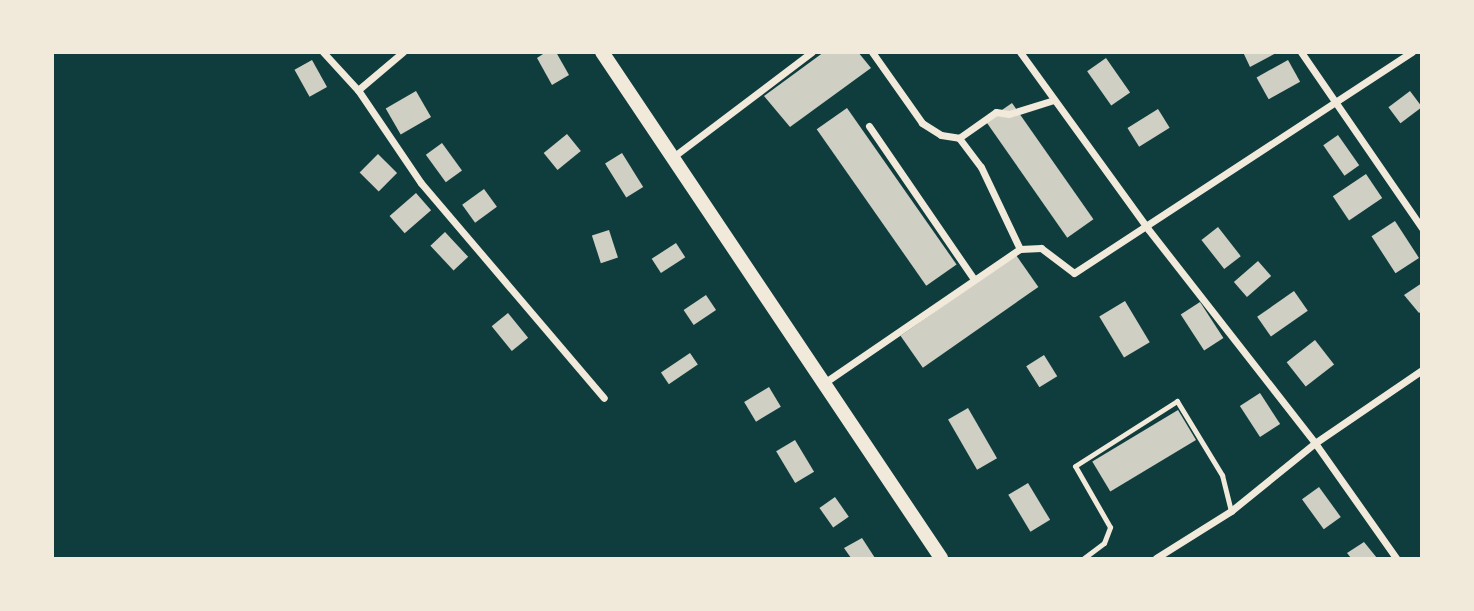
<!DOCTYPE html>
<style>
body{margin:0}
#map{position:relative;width:1474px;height:611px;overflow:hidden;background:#0f3d3e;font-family:"Roboto Condensed",sans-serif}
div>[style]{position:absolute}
.building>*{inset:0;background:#cfcfc3;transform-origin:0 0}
.service>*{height:5px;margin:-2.5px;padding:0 2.5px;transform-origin:2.5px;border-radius:2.5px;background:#f1e9da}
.minor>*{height:7px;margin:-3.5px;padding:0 3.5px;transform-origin:3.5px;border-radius:3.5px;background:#f1e9da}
.secondary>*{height:14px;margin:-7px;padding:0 7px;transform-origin:7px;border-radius:7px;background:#f1e9da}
span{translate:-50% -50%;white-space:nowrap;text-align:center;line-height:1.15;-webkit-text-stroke:7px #f1e9da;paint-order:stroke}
.frame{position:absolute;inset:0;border:54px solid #f1e9da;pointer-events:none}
</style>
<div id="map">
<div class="building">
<div style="clip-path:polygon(546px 52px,556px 52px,569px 75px,552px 85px,537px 58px)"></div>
<div style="clip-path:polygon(824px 52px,858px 52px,871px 68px,790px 127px,764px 96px)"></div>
<div style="clip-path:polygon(1243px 52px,1278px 52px,1250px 67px)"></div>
<div style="left:1106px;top:58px;width:42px;height:23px;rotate:55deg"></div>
<div style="left:312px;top:60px;width:31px;height:20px;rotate:61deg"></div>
<div style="left:1288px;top:60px;width:25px;height:36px;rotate:61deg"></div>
<div style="left:416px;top:91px;width:30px;height:35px;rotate:60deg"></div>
<div style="left:1410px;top:91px;width:20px;height:27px;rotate:53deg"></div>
<div style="left:1012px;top:103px;width:142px;height:32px;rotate:55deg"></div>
<div style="left:847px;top:108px;width:191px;height:37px;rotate:55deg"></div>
<div style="left:1158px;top:109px;width:22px;height:36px;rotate:58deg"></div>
<div style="left:567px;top:134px;width:22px;height:30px;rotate:51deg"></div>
<div style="left:1338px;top:135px;width:37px;height:18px;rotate:55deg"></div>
<div style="left:442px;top:143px;width:34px;height:20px;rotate:54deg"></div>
<div style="left:622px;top:153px;width:40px;height:20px;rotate:58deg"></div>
<div style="left:378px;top:154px;width:27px;height:26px;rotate:45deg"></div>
<div style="left:1366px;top:174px;width:29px;height:40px;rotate:56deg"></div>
<div style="left:484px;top:189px;width:22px;height:27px;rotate:54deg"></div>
<div style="left:416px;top:193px;width:23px;height:35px;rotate:49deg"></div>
<div style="left:1395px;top:221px;width:44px;height:28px;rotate:57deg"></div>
<div style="left:1218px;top:227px;width:37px;height:21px;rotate:52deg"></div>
<div style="left:609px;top:230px;width:29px;height:18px;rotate:72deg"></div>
<div style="left:445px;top:232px;width:34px;height:20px;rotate:47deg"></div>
<div style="left:676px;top:243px;width:17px;height:29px;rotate:57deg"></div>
<div style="left:1016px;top:255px;width:39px;height:141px;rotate:55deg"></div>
<div style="left:1258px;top:261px;width:20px;height:32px;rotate:49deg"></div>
<div style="clip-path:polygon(1422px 283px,1422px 311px,1419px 313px,1404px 295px)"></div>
<div style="left:1294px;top:291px;width:24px;height:45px;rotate:55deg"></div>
<div style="left:706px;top:295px;width:18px;height:27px;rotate:56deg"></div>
<div style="left:1125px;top:301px;width:48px;height:30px;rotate:59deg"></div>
<div style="left:1200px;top:302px;width:43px;height:23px;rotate:57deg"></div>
<div style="left:508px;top:313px;width:32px;height:21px;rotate:51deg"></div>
<div style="left:1315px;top:340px;width:31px;height:36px;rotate:52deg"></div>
<div style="left:690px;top:353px;width:14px;height:35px;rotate:56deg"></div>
<div style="left:1044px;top:355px;width:25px;height:21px;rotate:58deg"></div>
<div style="left:769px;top:387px;width:23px;height:29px;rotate:59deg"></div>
<div style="left:1260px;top:393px;width:37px;height:24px;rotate:57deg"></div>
<div style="left:968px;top:408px;width:58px;height:23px;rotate:60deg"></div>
<div style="left:1178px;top:410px;width:35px;height:100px;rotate:59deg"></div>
<div style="left:795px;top:440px;width:37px;height:22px;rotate:59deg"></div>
<div style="left:1028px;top:483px;width:43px;height:23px;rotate:59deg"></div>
<div style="left:1319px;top:487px;width:37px;height:21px;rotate:54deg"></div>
<div style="left:835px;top:497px;width:24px;height:19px;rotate:55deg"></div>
<div style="clip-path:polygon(862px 538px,875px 558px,851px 558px,844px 548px)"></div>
<div style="clip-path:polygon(1364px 542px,1377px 558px,1351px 558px,1347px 553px)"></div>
</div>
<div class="service">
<div style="left:1084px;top:558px;width:25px;rotate:-37deg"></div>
<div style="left:1104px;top:543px;width:17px;rotate:-69deg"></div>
<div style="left:1110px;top:527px;width:70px;rotate:-119.8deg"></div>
<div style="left:1075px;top:466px;width:121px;rotate:-32.5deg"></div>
<div style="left:1177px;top:401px;width:87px;rotate:58.7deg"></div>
<div style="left:1222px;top:475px;width:37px;rotate:76deg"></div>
</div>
<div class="minor">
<div style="left:323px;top:52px;width:52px;rotate:47.4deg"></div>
<div style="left:358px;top:90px;width:112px;rotate:55.9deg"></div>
<div style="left:421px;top:183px;width:282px;rotate:49.6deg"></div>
<div style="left:872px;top:52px;width:87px;rotate:54.8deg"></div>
<div style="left:922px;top:123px;width:22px;rotate:32deg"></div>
<div style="left:941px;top:135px;width:18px;rotate:9deg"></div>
<div style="left:959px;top:138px;width:36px;rotate:53deg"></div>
<div style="left:981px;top:167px;width:91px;rotate:64.6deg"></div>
<div style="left:1020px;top:52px;width:218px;rotate:54.1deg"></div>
<div style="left:1148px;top:229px;width:271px;rotate:52deg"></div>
<div style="left:1315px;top:443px;width:141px;rotate:54.8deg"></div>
<div style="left:1301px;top:52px;width:214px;rotate:55.5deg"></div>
<div style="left:358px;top:90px;width:59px;rotate:-40.2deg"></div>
<div style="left:869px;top:126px;width:184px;rotate:55.6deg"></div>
<div style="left:959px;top:138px;width:45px;rotate:-35.1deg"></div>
<div style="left:996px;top:112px;width:13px;rotate:9deg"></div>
<div style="left:1009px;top:114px;width:47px;rotate:-17.3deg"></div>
<div style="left:673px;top:157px;width:174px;rotate:-37.1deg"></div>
<div style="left:824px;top:383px;width:237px;rotate:-34.4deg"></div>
<div style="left:1020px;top:249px;width:21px;rotate:-3deg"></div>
<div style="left:1041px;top:248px;width:41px;rotate:37.1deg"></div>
<div style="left:1074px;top:273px;width:404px;rotate:-33.2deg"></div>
<div style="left:1156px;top:558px;width:89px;rotate:-32.1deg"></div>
<div style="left:1231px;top:511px;width:108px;rotate:-39deg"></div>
<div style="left:1315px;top:443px;width:130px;rotate:-34.3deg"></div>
</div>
<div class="secondary">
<div style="left:602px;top:52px;width:609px;rotate:56.18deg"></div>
</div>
<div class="frame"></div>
</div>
